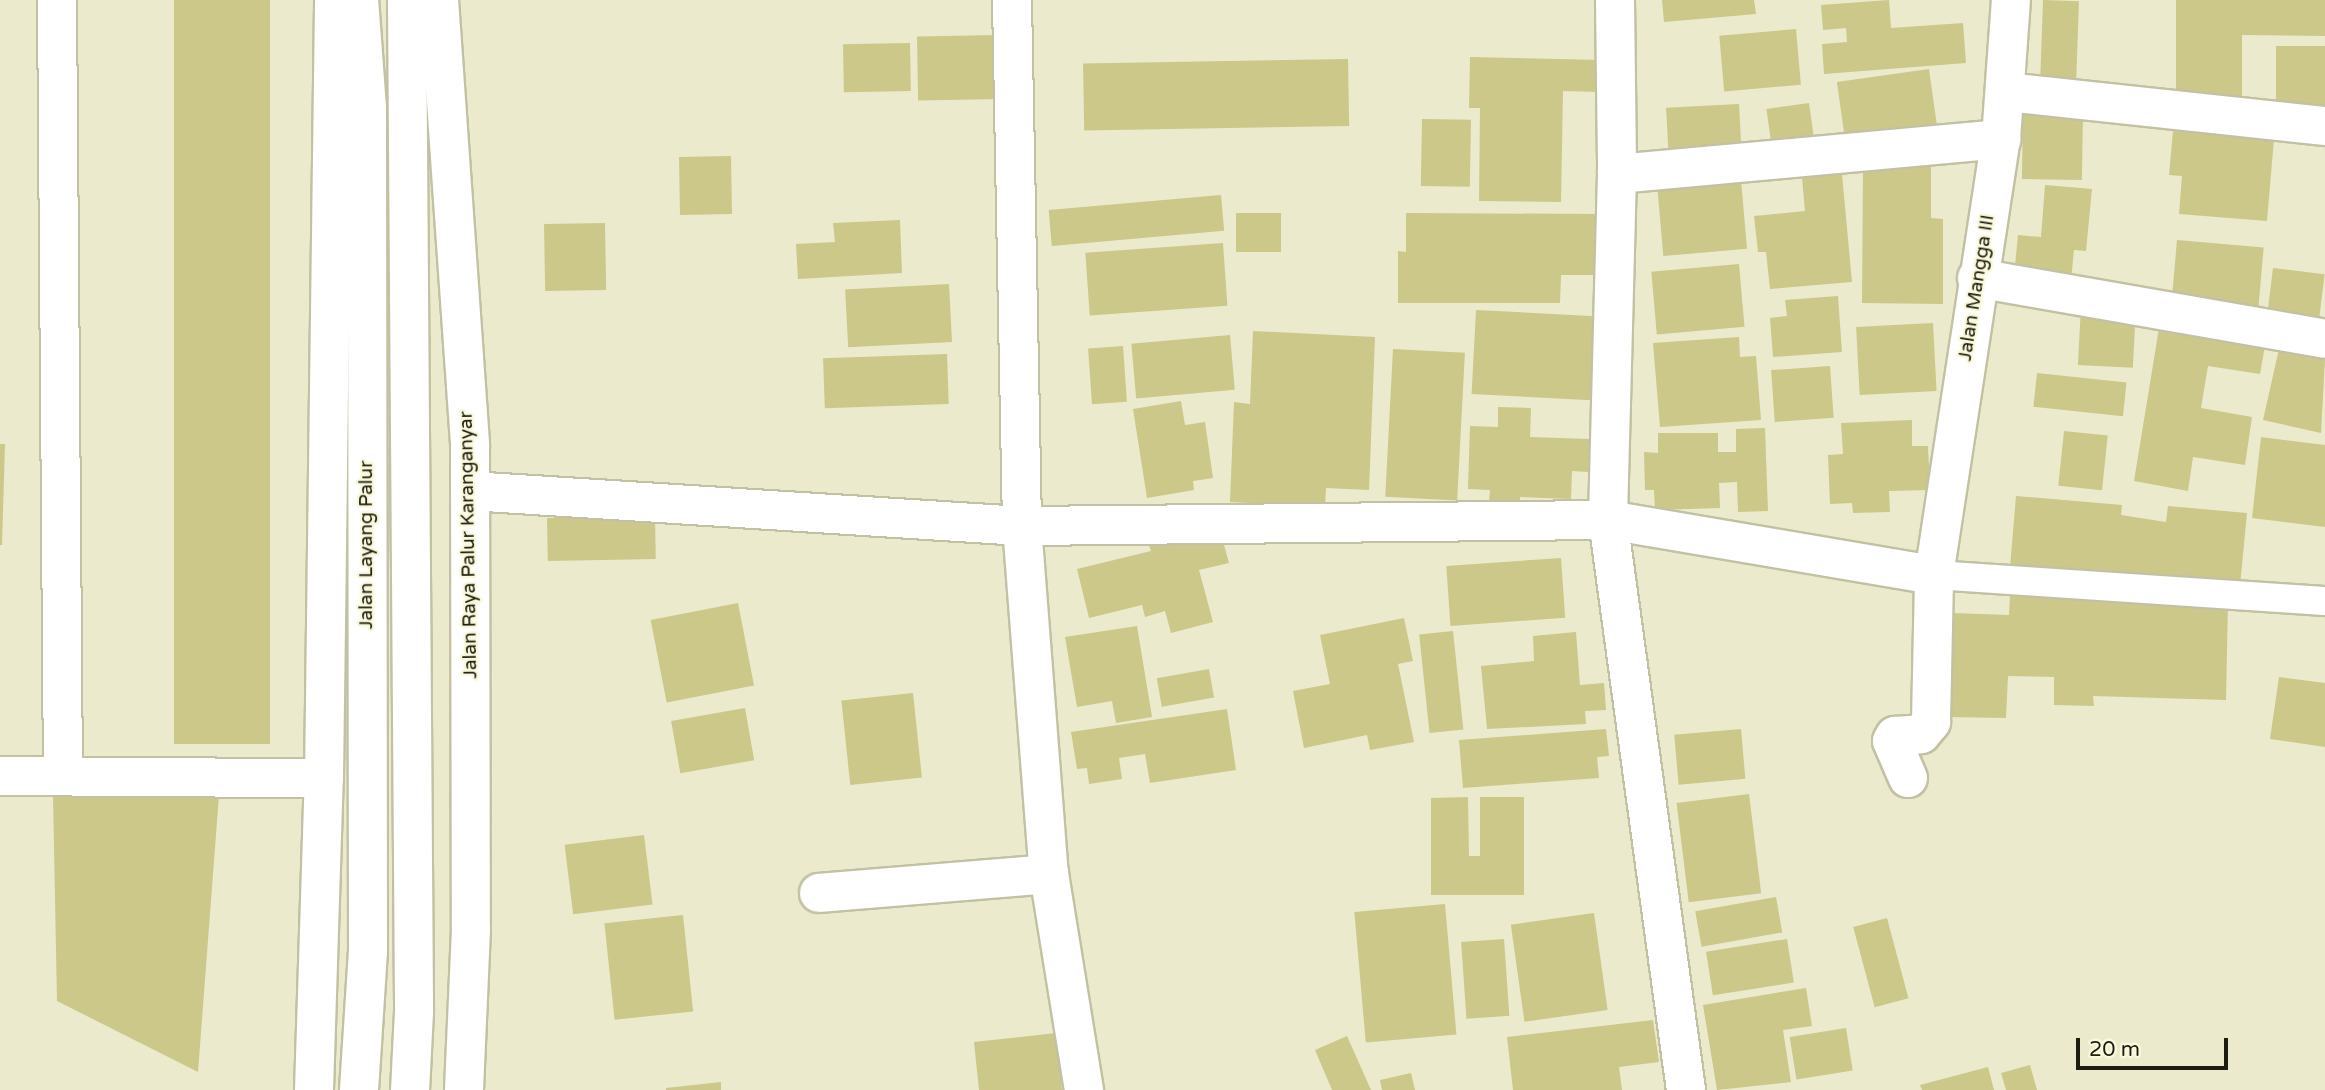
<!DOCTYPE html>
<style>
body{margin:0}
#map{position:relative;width:2325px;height:1090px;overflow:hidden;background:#ebeacd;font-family:"Varela Round",sans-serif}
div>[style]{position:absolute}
.building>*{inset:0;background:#cbc88a;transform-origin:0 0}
.roads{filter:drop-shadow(2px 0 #c2c1a4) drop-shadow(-2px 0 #c2c1a4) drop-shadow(0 2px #c2c1a4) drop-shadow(0 -2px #c2c1a4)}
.lane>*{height:28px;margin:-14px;padding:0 14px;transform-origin:14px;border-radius:14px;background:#fff}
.street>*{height:38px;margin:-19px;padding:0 19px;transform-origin:19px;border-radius:19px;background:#fff}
.primary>*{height:38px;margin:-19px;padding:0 19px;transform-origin:19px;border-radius:19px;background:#fff}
span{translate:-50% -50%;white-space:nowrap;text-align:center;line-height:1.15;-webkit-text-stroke:5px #f9f8da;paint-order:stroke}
.street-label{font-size:19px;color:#1c1c11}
.scale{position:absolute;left:2076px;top:1038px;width:152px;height:32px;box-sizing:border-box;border:4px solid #1c1c11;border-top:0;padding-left:9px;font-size:21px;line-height:24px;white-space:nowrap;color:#1c1c11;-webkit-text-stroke:5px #f9f8da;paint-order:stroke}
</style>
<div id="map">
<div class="building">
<div style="left:174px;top:0;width:96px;height:744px"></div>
<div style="clip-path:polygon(1662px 0,1754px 0,1756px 14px,1664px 22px)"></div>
<div style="clip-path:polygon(1889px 0,1891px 28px,1963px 23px,1966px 63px,1824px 74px,1822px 44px,1847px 42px,1846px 28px,1823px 30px,1821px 5px)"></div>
<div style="left:2043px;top:0;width:36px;height:82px;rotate:2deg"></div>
<div style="clip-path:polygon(2176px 0,2325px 0,2325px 36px,2242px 35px,2242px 104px,2176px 103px)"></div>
<div style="left:1796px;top:29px;width:56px;height:77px;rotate:85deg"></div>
<div style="left:999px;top:35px;width:64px;height:82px;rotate:89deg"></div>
<div style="left:910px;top:43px;width:48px;height:67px;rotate:89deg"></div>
<div style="left:2325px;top:46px;width:64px;height:49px;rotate:90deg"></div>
<div style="clip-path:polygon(1470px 57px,1602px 60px,1601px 92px,1563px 91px,1561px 202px,1479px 201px,1480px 108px,1469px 108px)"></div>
<div style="left:1348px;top:59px;width:67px;height:265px;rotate:89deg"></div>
<div style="left:1929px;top:69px;width:62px;height:93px;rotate:82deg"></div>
<div style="left:1809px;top:103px;width:45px;height:43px;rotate:82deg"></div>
<div style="left:1739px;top:104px;width:55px;height:73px;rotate:87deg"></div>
<div style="left:2023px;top:114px;width:60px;height:65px;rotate:1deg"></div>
<div style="left:1422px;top:119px;width:49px;height:67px;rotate:1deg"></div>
<div style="clip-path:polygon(2173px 131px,2274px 139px,2267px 221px,2179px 214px,2182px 176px,2169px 175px)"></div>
<div style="left:731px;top:156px;width:58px;height:52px;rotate:89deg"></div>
<div style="clip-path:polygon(1841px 163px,1852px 282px,1770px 289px,1766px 252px,1758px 252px,1754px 216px,1805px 211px,1801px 167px)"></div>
<div style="clip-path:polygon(1863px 165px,1931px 165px,1931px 218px,1943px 219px,1943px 304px,1862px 303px)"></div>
<div style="left:1741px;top:180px;width:69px;height:84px;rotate:85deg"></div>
<div style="clip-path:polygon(2045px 185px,2092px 189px,2086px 251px,2074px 250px,2071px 281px,2014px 276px,2018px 235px,2041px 237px)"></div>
<div style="left:1221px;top:195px;width:36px;height:173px;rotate:85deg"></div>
<div style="left:1236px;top:213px;width:45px;height:39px"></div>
<div style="clip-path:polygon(1406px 213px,1598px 214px,1598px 275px,1561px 275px,1560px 303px,1398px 303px,1398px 251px,1406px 252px)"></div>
<div style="clip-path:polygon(900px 220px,902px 273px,798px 279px,796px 244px,835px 242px,833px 223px)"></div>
<div style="left:605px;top:223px;width:67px;height:61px;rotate:89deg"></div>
<div style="left:2177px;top:240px;width:87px;height:65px;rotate:5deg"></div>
<div style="left:1223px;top:243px;width:63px;height:138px;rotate:86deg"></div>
<div style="left:1739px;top:264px;width:63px;height:88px;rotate:85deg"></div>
<div style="left:2273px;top:268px;width:52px;height:50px;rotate:7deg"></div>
<div style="left:949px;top:284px;width:58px;height:104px;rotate:87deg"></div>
<div style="clip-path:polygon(1838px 296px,1842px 352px,1773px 357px,1770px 318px,1787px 316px,1785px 300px)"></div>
<div style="left:2081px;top:306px;width:55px;height:59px;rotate:3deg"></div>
<div style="left:1476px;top:310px;width:120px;height:84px;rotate:3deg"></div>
<div style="clip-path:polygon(2160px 322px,2266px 340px,2260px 374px,2208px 366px,2201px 408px,2252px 417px,2245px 465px,2193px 457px,2188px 491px,2134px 481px)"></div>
<div style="left:1933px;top:323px;width:68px;height:77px;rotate:87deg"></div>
<div style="clip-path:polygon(1253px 331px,1375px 337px,1369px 490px,1326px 488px,1325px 507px,1230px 502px,1234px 402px,1250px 404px)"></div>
<div style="left:1230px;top:335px;width:55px;height:99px;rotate:85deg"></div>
<div style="clip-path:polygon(1739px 337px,1740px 357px,1756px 356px,1761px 420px,1660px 427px,1653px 343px)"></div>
<div style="left:1123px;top:346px;width:56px;height:35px;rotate:86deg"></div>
<div style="left:1393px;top:349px;width:72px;height:148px;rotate:3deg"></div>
<div style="clip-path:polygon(2279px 349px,2325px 360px,2321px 433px,2263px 420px)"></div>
<div style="left:947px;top:354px;width:50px;height:124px;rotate:88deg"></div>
<div style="left:1830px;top:366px;width:52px;height:59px;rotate:86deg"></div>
<div style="left:2037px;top:373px;width:90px;height:34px;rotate:6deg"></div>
<div style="clip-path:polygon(1181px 401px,1185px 425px,1205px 422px,1213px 478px,1193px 481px,1194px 490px,1147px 498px,1133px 409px)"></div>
<div style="clip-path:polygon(1498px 407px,1531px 408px,1530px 437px,1590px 439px,1589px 472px,1572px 471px,1571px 499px,1520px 497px,1520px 502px,1489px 502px,1490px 490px,1468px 489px,1470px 426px,1498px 427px)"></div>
<div style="clip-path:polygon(1912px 420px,1912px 446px,1928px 446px,1930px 490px,1889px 491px,1890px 512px,1853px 513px,1852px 503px,1830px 504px,1828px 455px,1843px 454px,1841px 423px)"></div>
<div style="clip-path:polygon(1765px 428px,1768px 511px,1738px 512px,1737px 482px,1719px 483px,1720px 508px,1655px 510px,1654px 490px,1645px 490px,1644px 452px,1658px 453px,1658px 433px,1718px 433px,1718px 452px,1736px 452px,1736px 429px)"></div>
<div style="left:2064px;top:431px;width:44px;height:55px;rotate:6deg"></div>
<div style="clip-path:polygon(2261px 437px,2325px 445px,2325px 527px,2252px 518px)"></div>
<div style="clip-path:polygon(0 444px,5px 444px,2px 545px,0 545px)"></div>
<div style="clip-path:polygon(2016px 496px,2122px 505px,2121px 515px,2166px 522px,2168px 506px,2247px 513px,2240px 586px,2010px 567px)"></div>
<div style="left:655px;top:516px;width:43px;height:108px;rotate:89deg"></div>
<div style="clip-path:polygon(1221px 534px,1229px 563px,1199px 570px,1213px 622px,1171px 633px,1165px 611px,1145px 617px,1142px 605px,1089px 618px,1077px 569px,1151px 551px,1148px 542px,1178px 535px,1180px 544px)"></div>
<div style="left:1561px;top:558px;width:60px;height:115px;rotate:86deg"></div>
<div style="clip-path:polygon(2010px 594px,2228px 602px,2226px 700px,2093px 696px,2094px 706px,2054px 705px,2054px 677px,2008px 676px,2006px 718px,1948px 717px,1952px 613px,2009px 615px)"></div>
<div style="left:738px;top:603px;width:84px;height:89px;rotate:79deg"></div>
<div style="clip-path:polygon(1404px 618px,1413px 661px,1398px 664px,1414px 742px,1370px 750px,1367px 735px,1304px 748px,1293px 691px,1330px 684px,1320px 635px)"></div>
<div style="clip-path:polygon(1137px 626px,1152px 717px,1116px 723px,1112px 701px,1077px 707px,1065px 637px)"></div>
<div style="left:1453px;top:631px;width:99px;height:34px;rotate:84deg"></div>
<div style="clip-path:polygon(1576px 632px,1580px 685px,1604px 683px,1606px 710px,1585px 711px,1586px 724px,1487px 729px,1481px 666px,1534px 661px,1533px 636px)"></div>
<div style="left:1209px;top:669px;width:29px;height:53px;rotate:80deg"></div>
<div style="clip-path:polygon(2279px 677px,2325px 683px,2325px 747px,2270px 739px)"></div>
<div style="left:913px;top:693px;width:85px;height:72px;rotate:84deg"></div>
<div style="left:745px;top:708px;width:53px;height:75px;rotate:80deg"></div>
<div style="clip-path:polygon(1227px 709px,1236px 770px,1150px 783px,1145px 754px,1119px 758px,1122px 779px,1089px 784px,1087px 768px,1077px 769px,1071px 732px)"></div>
<div style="clip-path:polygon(1606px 729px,1609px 756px,1597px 757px,1599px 778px,1463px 788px,1459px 740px)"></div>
<div style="left:1741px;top:729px;width:50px;height:67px;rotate:85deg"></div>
<div style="left:1749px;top:794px;width:100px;height:73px;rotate:83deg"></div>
<div style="clip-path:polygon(219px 795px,198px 1072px,57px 1001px,53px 796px)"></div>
<div style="clip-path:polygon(1468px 797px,1469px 856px,1480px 856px,1480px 797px,1524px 797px,1524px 895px,1431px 895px,1431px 798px)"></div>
<div style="left:644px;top:835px;width:70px;height:80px;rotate:83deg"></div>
<div style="left:1776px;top:897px;width:36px;height:82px;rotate:80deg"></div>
<div style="left:1445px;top:904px;width:131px;height:91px;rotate:85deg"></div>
<div style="left:1594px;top:913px;width:98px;height:84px;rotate:82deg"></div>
<div style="left:683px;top:915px;width:97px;height:79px;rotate:84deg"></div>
<div style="left:1887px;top:918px;width:83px;height:35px;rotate:75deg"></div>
<div style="left:1504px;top:939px;width:77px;height:43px;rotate:86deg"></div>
<div style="left:1787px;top:939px;width:44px;height:82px;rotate:81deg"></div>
<div style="clip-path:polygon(1806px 988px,1812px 1026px,1783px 1030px,1791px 1082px,1717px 1090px,1703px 1005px)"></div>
<div style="clip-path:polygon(1653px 1020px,1659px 1062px,1619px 1067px,1622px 1090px,1513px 1090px,1507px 1037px)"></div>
<div style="left:1846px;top:1028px;width:43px;height:57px;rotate:81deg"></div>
<div style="clip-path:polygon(1056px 1033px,1062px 1090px,979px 1090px,974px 1042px)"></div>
<div style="clip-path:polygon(1347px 1036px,1371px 1090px,1332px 1090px,1315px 1050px)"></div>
<div style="clip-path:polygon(2030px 1065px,2037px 1090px,2006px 1090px,2001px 1073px)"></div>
<div style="clip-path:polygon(1988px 1067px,1994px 1090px,1922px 1090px,1920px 1085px)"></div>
<div style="clip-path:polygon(1411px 1073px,1415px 1090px,1382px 1090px,1380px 1080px)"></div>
<div style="clip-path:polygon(721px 1082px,721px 1090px,666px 1090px,666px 1088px)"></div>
</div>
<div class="roads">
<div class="lane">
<div style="left:1934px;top:575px;width:392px;rotate:3.8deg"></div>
</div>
<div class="street">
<div style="left:57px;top:0;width:775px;rotate:89.56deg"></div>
<div style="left:1012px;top:0;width:526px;rotate:88.91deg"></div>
<div style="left:1022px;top:526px;width:349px;rotate:85.6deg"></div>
<div style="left:1049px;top:874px;width:219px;rotate:80.8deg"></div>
<div style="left:1615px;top:0;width:174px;rotate:89.3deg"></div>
<div style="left:1617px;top:174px;width:346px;rotate:91.5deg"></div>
<div style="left:1608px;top:520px;width:575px;rotate:82.21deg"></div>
<div style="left:2006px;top:92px;width:321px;rotate:6.1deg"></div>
<div style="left:1617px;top:174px;width:386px;rotate:-5.2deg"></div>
<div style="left:1977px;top:278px;width:353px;rotate:9.9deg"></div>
<div style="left:470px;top:491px;width:553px;rotate:3.63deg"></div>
<div style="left:1022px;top:526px;width:586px;rotate:-0.59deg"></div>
<div style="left:1608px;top:520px;width:331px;rotate:9.6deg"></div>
<div style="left:0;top:776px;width:324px;rotate:0.4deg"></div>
<div style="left:1908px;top:778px;width:40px;rotate:-113.4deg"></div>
<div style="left:1892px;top:741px;width:6px;rotate:-59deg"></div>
<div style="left:1895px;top:736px;width:26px;rotate:-4deg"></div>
<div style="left:1921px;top:734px;width:16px;rotate:-50deg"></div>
<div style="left:1931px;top:722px;width:147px;rotate:-88.8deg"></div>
<div style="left:1934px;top:575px;width:441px;rotate:-81.3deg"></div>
<div style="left:2001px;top:139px;width:139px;rotate:-85.9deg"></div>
<div style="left:819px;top:893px;width:231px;rotate:-4.7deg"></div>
</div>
<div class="primary">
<div style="left:407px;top:0;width:1012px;rotate:89.6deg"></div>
<div style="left:414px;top:1012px;width:78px;rotate:92.9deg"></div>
<div style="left:439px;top:0;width:445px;rotate:86deg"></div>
<div style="left:470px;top:444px;width:485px;rotate:89.9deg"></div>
<div style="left:471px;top:929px;width:161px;rotate:92.5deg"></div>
<div style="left:314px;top:1090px;width:312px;rotate:-88.2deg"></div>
<div style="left:324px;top:778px;width:778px;rotate:-89.26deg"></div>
<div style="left:359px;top:1090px;width:139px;rotate:-86.3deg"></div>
<div style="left:368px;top:951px;width:843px;rotate:-90.07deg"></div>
<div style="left:367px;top:108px;width:108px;rotate:-94.2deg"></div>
</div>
</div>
<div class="street-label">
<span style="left:1977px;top:288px;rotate:-81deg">Jalan Mangga III</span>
<span style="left:367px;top:545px;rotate:-90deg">Jalan Layang Palur</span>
<span style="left:469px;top:545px;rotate:-91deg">Jalan Raya Palur Karanganyar</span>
</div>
<div class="scale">20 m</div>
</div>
